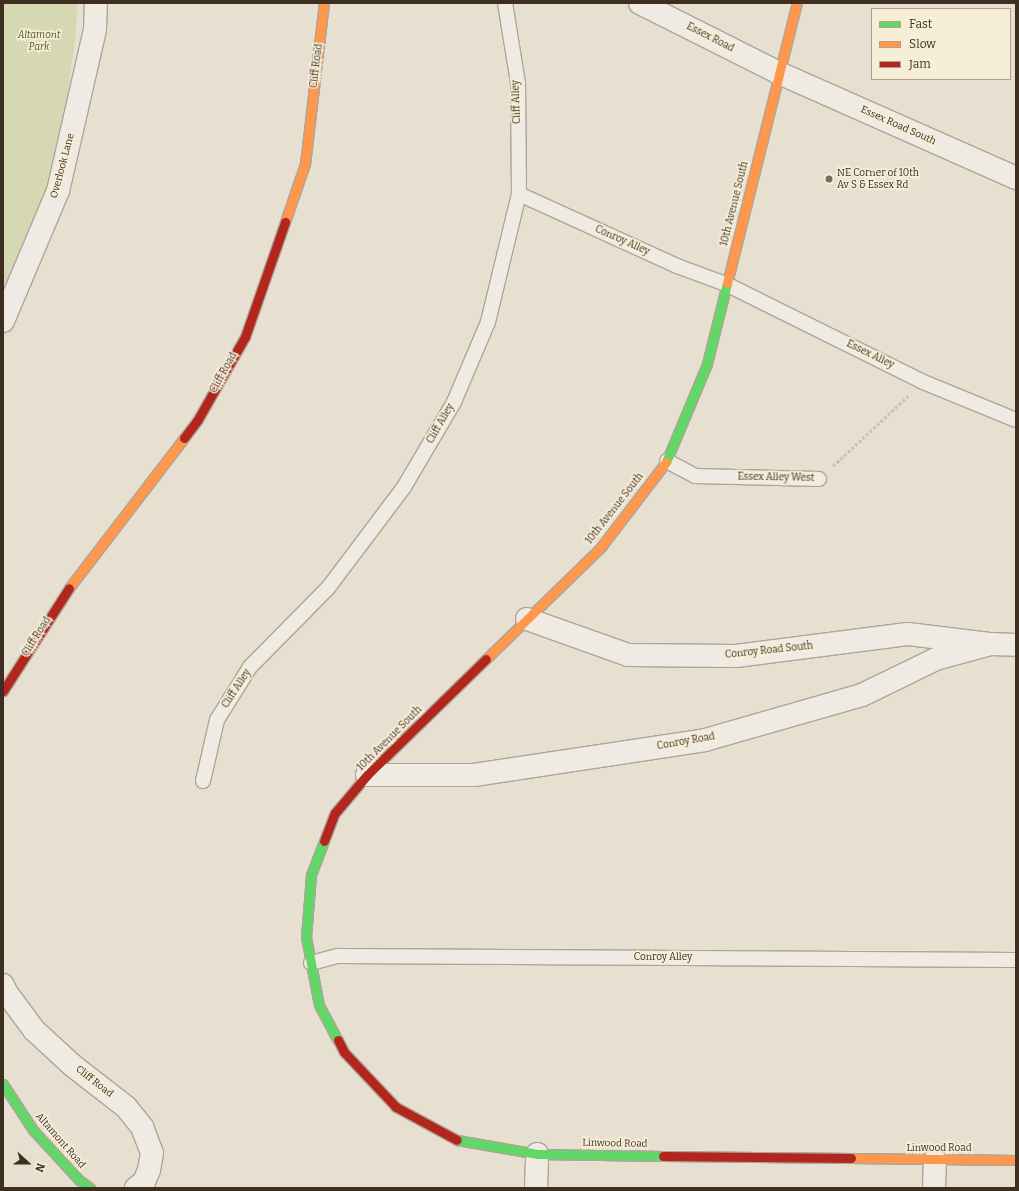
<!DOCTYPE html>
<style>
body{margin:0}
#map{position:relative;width:1019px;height:1191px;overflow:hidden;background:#e7e0d1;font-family:Bitter,serif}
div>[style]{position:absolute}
.green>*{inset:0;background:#d6d7b3}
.path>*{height:2.5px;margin-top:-1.25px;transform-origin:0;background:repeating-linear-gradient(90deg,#c8c2b9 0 3px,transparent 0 5px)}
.roads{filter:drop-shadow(1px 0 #ada599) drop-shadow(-1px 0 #ada599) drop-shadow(0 1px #ada599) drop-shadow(0 -1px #ada599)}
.lane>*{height:14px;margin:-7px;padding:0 7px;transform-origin:7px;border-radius:7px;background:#efebe3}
.street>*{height:22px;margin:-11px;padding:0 11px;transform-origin:11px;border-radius:11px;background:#efebe3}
.fast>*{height:9px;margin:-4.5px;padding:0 4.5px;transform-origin:4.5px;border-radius:4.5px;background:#63d668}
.slow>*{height:9px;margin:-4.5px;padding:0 4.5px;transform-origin:4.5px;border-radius:4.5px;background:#ff974d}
.jam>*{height:9px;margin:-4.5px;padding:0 4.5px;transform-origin:4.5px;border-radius:4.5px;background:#b3261e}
.dots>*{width:11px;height:11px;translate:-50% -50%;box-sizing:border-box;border:2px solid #f7eed8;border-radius:50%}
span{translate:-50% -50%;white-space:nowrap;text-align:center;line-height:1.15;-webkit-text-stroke:3px #f7eed8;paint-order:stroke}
.park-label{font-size:10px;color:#4d5a26;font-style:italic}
.street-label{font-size:10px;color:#3d2e20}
.poi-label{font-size:10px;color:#3d2e20}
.left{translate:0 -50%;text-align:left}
.frame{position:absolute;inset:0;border:4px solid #3d2e20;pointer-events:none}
.legend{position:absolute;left:871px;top:8px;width:140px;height:72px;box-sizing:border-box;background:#f7eed8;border:1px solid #ada18e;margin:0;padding:5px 7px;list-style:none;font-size:12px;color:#3d2e20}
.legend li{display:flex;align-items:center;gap:8px;height:20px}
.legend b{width:20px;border:1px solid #ada18e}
.north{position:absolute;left:8px;top:1143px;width:40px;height:40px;-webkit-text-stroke:3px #f7eed8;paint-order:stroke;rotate:111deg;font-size:11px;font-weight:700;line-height:16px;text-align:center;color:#3d2e20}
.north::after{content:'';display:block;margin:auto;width:14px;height:18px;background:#3d2e20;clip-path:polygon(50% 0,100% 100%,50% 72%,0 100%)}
</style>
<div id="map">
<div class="green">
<div style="clip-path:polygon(3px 3px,77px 3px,76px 32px,62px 138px,47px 190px,3px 296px)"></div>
</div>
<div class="path">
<div style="left:833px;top:466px;width:103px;rotate:-43deg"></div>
</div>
<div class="roads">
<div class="lane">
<div style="left:519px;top:194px;width:174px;rotate:24.5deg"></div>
<div style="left:677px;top:266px;width:52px;rotate:20.2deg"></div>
<div style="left:726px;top:284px;width:220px;rotate:26.4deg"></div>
<div style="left:923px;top:382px;width:100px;rotate:22.2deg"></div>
<div style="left:667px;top:461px;width:32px;rotate:28deg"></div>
<div style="left:695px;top:476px;width:124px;rotate:1.4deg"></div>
<div style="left:203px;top:781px;width:63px;rotate:-77.1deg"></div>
<div style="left:217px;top:720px;width:62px;rotate:-58.1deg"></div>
<div style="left:250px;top:667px;width:111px;rotate:-45.4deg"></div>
<div style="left:328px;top:588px;width:126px;rotate:-53deg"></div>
<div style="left:404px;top:487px;width:99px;rotate:-59.5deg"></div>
<div style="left:454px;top:402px;width:87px;rotate:-67deg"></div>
<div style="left:488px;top:322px;width:132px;rotate:-76.4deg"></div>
<div style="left:519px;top:194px;width:111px;rotate:-90.5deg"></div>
<div style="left:518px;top:83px;width:81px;rotate:-99.2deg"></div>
<div style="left:311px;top:963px;width:28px;rotate:-15deg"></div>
<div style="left:338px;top:956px;width:678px;rotate:0.34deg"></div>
</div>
<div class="street">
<div style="left:640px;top:3px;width:156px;rotate:26.7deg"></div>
<div style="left:779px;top:73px;width:259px;rotate:23.9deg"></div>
<div style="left:3px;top:321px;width:141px;rotate:-67.1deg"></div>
<div style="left:58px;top:191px;width:166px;rotate:-77.1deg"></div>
<div style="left:95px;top:29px;width:26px;rotate:-88deg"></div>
<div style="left:527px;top:619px;width:107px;rotate:19.6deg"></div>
<div style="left:628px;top:655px;width:108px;rotate:0.5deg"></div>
<div style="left:736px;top:656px;width:173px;rotate:-7.3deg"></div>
<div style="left:908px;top:634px;width:84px;rotate:6.9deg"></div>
<div style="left:991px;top:644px;width:25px;rotate:2deg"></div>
<div style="left:367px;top:775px;width:107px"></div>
<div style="left:474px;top:775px;width:234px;rotate:-8.6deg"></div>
<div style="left:705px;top:740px;width:163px;rotate:-16deg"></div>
<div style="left:862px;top:695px;width:82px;rotate:-25.9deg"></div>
<div style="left:936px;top:659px;width:57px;rotate:-15.3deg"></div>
<div style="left:3px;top:985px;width:8px;rotate:67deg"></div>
<div style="left:6px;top:992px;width:47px;rotate:53.6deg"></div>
<div style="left:34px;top:1030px;width:52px;rotate:42.6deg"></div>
<div style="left:72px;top:1065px;width:68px;rotate:37.9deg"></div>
<div style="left:126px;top:1107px;width:26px;rotate:51deg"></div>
<div style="left:142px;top:1127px;width:28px;rotate:69deg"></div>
<div style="left:152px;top:1153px;width:17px;rotate:100deg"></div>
<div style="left:149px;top:1170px;width:13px;rotate:113deg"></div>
<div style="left:144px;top:1182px;width:10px;rotate:143deg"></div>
<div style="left:536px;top:1188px;width:34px;rotate:-88deg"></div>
<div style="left:934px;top:1188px;width:28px;rotate:-88deg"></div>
</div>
<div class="fast">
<div style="left:666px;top:462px;width:106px;rotate:-67.3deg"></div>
<div style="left:707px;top:364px;width:83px;rotate:-76.1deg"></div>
<div style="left:324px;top:841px;width:36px;rotate:111deg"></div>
<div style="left:311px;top:875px;width:62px;rotate:94.6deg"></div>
<div style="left:306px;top:937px;width:69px;rotate:79.2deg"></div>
<div style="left:319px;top:1005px;width:40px;rotate:62deg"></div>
<div style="left:3px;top:1084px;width:55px;rotate:56.9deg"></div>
<div style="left:33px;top:1130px;width:68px;rotate:47.4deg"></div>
<div style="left:79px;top:1180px;width:14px;rotate:36deg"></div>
<div style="left:457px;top:1140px;width:81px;rotate:9.9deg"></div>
<div style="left:537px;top:1154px;width:126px;rotate:0.9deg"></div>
</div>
<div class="slow">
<div style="left:285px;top:222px;width:61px;rotate:-71deg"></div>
<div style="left:305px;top:164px;width:162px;rotate:-83.3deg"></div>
<div style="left:727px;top:283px;width:289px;rotate:-76deg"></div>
<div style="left:69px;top:588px;width:189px;rotate:-52.5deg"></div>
<div style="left:486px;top:659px;width:161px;rotate:-44.2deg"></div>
<div style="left:601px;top:547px;width:107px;rotate:-52.6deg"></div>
<div style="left:851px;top:1158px;width:165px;rotate:0.7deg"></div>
</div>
<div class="jam">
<div style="left:184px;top:438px;width:21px;rotate:-53deg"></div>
<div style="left:197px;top:421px;width:97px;rotate:-60.3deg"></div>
<div style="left:245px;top:337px;width:122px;rotate:-70.8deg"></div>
<div style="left:3px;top:691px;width:122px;rotate:-57.3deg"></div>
<div style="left:324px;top:841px;width:30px;rotate:-69deg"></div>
<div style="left:335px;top:813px;width:50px;rotate:-49.9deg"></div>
<div style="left:367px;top:775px;width:166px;rotate:-44.3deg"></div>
<div style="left:338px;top:1040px;width:13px;rotate:63deg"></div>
<div style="left:344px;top:1052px;width:76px;rotate:46.6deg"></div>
<div style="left:396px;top:1107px;width:69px;rotate:28.4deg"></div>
<div style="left:663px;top:1156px;width:188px;rotate:0.6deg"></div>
</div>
</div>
<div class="dots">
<div style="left:829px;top:179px;background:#786c5e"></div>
</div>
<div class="park-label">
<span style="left:39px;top:41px">Altamont<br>Park</span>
</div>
<div class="street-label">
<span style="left:710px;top:38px;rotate:27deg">Essex Road</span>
<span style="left:317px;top:66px;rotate:-83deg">Cliff Road</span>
<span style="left:517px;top:102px;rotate:-92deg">Cliff Alley</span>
<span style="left:898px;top:126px;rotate:24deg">Essex Road South</span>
<span style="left:63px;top:166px;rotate:-75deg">Overlook Lane</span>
<span style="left:735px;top:204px;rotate:-76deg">10th Avenue South</span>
<span style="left:622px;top:241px;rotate:24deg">Conroy Alley</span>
<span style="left:870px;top:355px;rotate:26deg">Essex Alley</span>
<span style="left:224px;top:373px;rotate:-61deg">Cliff Road</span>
<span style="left:441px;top:424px;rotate:-60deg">Cliff Alley</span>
<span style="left:776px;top:478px;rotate:1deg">Essex Alley West</span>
<span style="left:615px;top:509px;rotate:-52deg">10th Avenue South</span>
<span style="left:37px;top:637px;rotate:-58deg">Cliff Road</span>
<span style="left:769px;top:651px;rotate:-6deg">Conroy Road South</span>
<span style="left:237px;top:689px;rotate:-57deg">Cliff Alley</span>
<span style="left:390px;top:739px;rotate:-45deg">10th Avenue South</span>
<span style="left:686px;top:742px;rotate:-10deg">Conroy Road</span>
<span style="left:663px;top:958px">Conroy Alley</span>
<span style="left:94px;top:1082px;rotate:38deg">Cliff Road</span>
<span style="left:60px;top:1141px;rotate:49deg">Altamont Road</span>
<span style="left:615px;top:1144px;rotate:1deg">Linwood Road</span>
<span style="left:939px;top:1149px">Linwood Road</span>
</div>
<div class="poi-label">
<span class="left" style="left:837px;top:179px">NE Corner of 10th<br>Av S &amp; Essex Rd</span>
</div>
<div class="frame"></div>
<ul class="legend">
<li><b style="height:5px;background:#63d668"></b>Fast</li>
<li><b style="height:5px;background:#ff974d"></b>Slow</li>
<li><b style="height:5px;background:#b3261e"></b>Jam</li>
</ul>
<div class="north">N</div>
</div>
